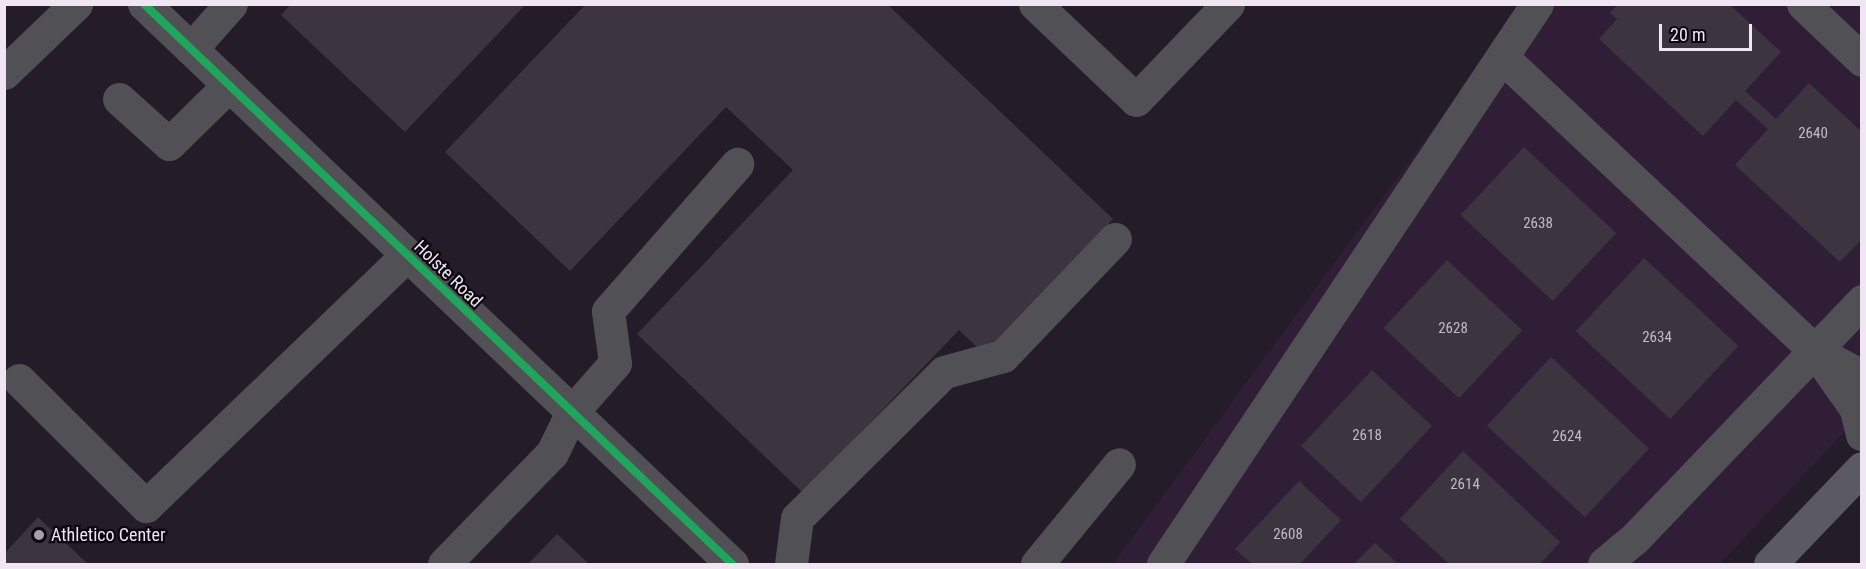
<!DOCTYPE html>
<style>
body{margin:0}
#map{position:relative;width:1866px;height:569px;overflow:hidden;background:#241c28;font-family:"Roboto Condensed",sans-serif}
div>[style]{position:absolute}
.built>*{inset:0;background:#2f1e36}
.building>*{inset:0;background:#3c353f;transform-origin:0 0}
.minor>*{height:33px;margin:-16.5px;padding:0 16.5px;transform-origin:16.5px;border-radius:16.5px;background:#515155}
.major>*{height:33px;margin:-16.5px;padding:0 16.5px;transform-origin:16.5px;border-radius:16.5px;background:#5b5a62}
.cycleway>*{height:8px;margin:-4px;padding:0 4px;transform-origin:4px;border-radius:4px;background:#20a55d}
.dots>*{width:16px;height:16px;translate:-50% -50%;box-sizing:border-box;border:3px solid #0c060e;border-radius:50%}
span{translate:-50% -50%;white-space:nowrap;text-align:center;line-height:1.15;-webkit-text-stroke:4.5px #0c060e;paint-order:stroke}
.number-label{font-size:15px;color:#c2b9c6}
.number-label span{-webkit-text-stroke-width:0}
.street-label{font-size:18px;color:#efe5f3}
.poi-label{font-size:18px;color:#efe5f3}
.left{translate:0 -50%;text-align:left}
.frame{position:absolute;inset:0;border:6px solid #efe5f3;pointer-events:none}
.scale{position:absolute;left:1659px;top:24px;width:93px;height:27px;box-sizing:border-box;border:3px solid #efe5f3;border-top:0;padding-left:8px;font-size:18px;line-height:21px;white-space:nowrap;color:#efe5f3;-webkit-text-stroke:4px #0c060e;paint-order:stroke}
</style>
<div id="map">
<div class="built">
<div style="clip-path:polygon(1524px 5px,1861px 5px,1861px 414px,1720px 564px,1113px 564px)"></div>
</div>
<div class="building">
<div style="clip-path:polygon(291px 4px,526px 4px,405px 132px,281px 15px)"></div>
<div style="clip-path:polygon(586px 4px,887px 4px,1113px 219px,984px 354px,959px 330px,803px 493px,637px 334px,793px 170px,726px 107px,570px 271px,445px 152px)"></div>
<div style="clip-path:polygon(1618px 4px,1729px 4px,1781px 52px,1745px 91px,1776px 119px,1809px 83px,1862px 132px,1862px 239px,1840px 262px,1735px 165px,1768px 129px,1736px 100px,1703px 136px,1599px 39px,1617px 19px,1610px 13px)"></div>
<div style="left:1524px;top:147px;width:126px;height:93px;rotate:43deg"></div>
<div style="left:1644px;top:258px;width:129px;height:100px;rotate:43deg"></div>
<div style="left:1447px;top:260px;width:103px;height:93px;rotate:43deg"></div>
<div style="left:1551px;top:357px;width:134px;height:94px;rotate:43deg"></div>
<div style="left:1372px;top:370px;width:82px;height:104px;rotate:43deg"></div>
<div style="clip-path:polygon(1463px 451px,1560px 542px,1540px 564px,1449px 564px,1400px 519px)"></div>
<div style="clip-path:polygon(1299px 481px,1341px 520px,1300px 564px,1252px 564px,1235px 549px)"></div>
<div style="clip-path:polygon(38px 517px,88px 564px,5px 564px,5px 553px)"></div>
<div style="clip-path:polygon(557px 534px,589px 564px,528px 564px)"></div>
<div style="clip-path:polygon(1375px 543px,1398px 564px,1354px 564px)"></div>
</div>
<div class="minor">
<div style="left:144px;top:4px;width:812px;rotate:43.6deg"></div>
<div style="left:1035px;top:4px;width:139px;rotate:43.5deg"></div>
<div style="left:1136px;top:100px;width:133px;rotate:-46.2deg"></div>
<div style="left:1803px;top:4px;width:81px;rotate:43.5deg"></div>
<div style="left:191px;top:49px;width:60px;rotate:-48.4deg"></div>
<div style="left:1502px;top:57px;width:429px;rotate:43.2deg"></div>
<div style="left:4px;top:73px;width:100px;rotate:-43.8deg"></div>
<div style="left:119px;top:99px;width:67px;rotate:42deg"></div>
<div style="left:169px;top:144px;width:84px;rotate:-44.5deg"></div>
<div style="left:1862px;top:376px;width:53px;rotate:-152deg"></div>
<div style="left:1815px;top:351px;width:71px;rotate:54.7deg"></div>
<div style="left:1856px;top:409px;width:26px;rotate:77deg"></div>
<div style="left:19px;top:380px;width:179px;rotate:44.8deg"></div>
<div style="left:146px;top:506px;width:362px;rotate:-43.9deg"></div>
<div style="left:444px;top:564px;width:155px;rotate:-45.8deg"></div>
<div style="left:552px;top:453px;width:46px;rotate:-64deg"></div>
<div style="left:572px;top:412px;width:65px;rotate:-48.7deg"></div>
<div style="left:615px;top:363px;width:52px;rotate:-97.7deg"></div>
<div style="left:608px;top:311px;width:196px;rotate:-48.7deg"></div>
<div style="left:791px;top:564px;width:46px;rotate:-82.6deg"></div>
<div style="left:797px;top:518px;width:207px;rotate:-44.8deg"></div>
<div style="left:944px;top:372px;width:61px;rotate:-15.2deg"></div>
<div style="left:1003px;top:356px;width:162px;rotate:-46.3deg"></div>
<div style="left:1037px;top:564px;width:129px;rotate:-50.6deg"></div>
<div style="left:1163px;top:564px;width:673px;rotate:-56.26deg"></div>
<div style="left:1604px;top:564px;width:39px;rotate:-40deg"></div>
<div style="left:1634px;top:539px;width:330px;rotate:-46.2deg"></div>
</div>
<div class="major">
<div style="left:1770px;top:564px;width:133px;rotate:-46.2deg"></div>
</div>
<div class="cycleway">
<div style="left:144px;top:4px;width:812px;rotate:43.6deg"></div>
</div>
<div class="dots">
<div style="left:39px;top:535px;background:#a89fac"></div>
</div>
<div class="number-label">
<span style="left:1813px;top:134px">2640</span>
<span style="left:1538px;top:224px">2638</span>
<span style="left:1453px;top:329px">2628</span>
<span style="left:1657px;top:338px">2634</span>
<span style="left:1367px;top:436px">2618</span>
<span style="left:1567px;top:437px">2624</span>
<span style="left:1465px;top:485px">2614</span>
<span style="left:1288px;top:535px">2608</span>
</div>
<div class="street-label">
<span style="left:448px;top:274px;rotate:44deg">Holste Road</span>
</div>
<div class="poi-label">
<span class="left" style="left:51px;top:535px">Athletico Center</span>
</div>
<div class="frame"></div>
<div class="scale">20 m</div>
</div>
